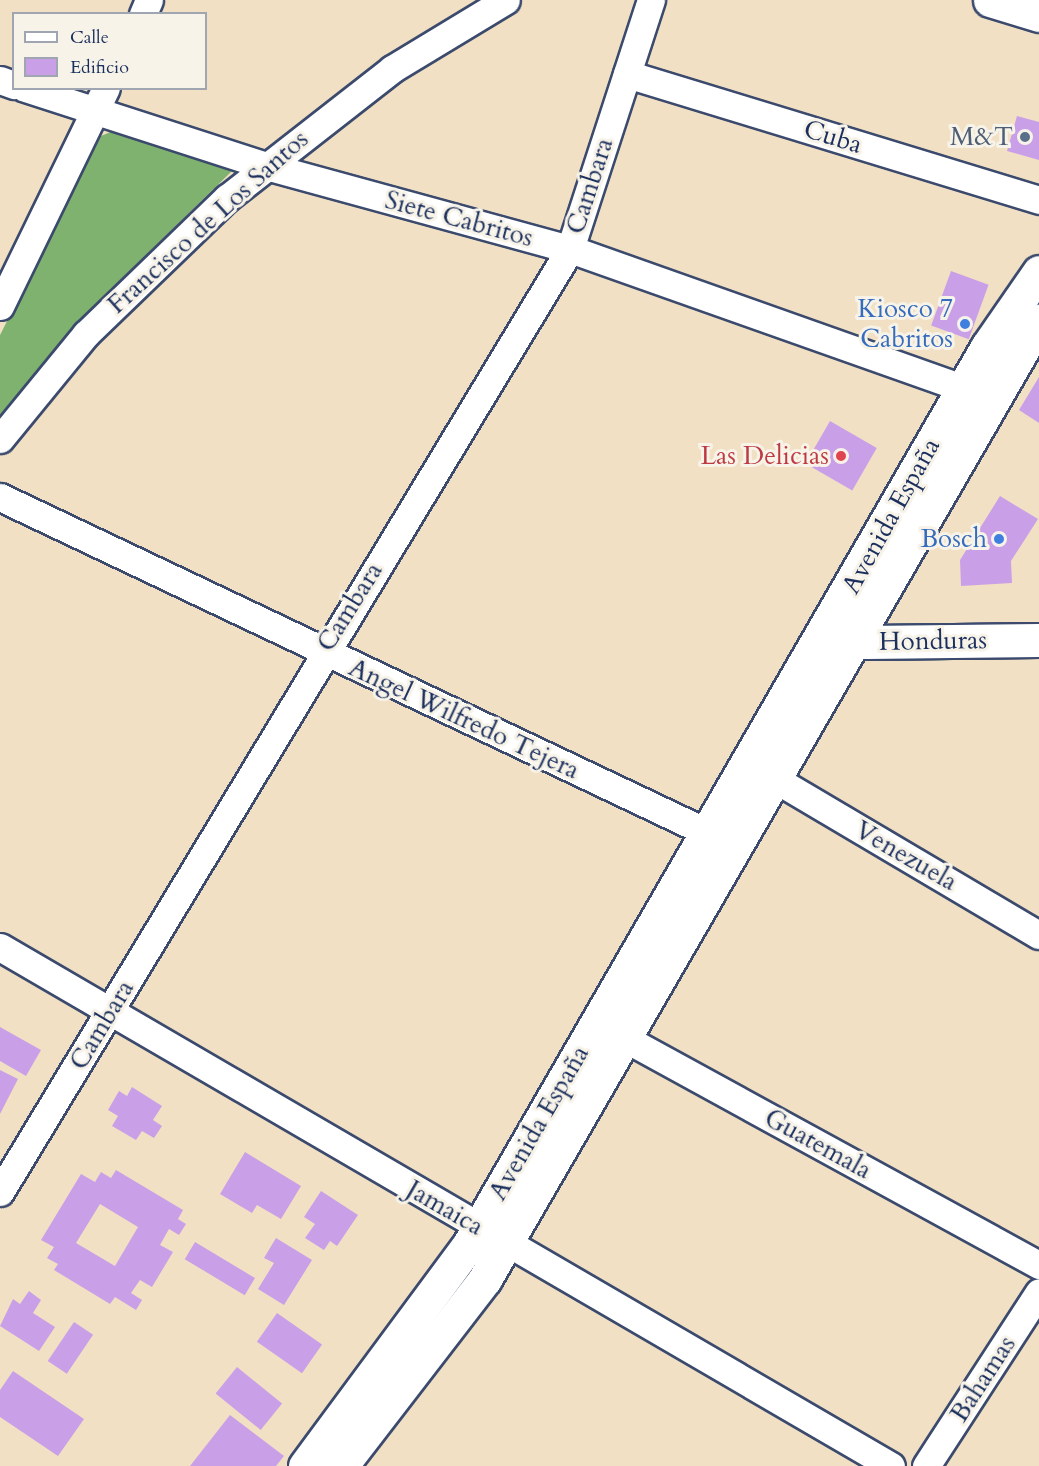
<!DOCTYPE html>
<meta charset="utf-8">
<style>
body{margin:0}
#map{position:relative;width:1039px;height:1466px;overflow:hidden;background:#f1e0c4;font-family:Cardo,serif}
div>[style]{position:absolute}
.forest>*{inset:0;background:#7eb26e}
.building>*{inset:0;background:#c9a0e8;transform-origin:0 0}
.roads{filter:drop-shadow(2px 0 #3b4a6d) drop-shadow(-2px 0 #3b4a6d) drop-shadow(0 2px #3b4a6d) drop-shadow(0 -2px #3b4a6d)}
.minor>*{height:27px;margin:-13.5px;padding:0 13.5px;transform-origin:13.5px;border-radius:13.5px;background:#fff}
.tertiary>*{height:33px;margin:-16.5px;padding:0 16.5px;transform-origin:16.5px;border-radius:16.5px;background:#fff}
.secondary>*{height:33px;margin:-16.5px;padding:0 16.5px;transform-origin:16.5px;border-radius:16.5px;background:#fff}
.dots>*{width:16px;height:16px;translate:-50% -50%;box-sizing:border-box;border:3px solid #f7f3e8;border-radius:50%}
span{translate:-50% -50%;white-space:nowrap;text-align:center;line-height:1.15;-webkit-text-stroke:6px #f7f3e8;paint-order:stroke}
.street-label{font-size:26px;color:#1b2f5e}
.service-label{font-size:26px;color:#4e5e75}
.right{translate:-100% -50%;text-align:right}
.shop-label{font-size:26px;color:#366cbe}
.health-label{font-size:26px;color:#be3a42}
.legend{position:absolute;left:12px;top:12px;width:195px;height:78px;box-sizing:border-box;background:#f7f3e8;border:2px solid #9fa5b1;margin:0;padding:8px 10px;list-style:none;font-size:18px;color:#1b2f5e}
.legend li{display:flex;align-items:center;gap:12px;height:30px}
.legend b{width:30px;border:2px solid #9fa5b1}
</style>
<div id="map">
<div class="forest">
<div style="clip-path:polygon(115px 130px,230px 166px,231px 172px,78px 321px,0 416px,0 335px,101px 136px)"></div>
</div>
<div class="building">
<div style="clip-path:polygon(1017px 116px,1039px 122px,1039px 160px,1007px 151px)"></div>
<div style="left:951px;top:271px;width:40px;height:58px;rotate:20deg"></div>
<div style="clip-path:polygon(1039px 377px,1039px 423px,1019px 410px)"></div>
<div style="left:830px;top:421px;width:54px;height:49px;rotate:30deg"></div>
<div style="clip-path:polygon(1000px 496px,1038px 519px,1011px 561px,1012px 583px,961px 586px,960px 560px)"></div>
<div style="clip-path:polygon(0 1027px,41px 1050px,26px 1076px,0 1061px)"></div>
<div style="clip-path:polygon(0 1070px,18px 1079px,0 1114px)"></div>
<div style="clip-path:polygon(132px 1087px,162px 1106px,153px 1120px,162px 1126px,154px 1138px,142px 1131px,136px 1140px,112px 1126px,118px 1116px,108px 1110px,119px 1091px,127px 1096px)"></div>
<div style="clip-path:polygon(245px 1152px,301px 1186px,281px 1219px,257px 1205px,252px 1213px,220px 1194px)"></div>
<div style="clip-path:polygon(evenodd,116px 1170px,183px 1210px,178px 1219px,186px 1224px,179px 1235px,169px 1229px,160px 1245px,173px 1252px,152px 1287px,140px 1280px,131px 1293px,142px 1300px,136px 1310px,115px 1297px,110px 1304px,54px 1270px,58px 1264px,47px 1258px,54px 1247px,41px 1240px,81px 1174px,95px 1182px,101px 1172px,111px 1178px,116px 1170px,100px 1204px,138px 1227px,115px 1266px,76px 1243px,100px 1204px)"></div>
<div style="clip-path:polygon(321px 1191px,358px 1215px,337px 1246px,330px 1241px,324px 1250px,305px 1238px,315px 1224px,304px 1217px)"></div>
<div style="clip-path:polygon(276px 1238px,312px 1260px,284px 1305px,258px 1289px,274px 1263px,264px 1258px)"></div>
<div style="left:195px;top:1242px;width:70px;height:20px;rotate:31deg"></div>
<div style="clip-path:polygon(29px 1291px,41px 1300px,33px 1313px,55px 1327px,39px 1351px,0 1326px,13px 1299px,20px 1304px)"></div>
<div style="left:277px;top:1313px;width:55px;height:35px;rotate:35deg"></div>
<div style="left:74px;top:1322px;width:23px;height:47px;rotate:34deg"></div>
<div style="left:237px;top:1367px;width:58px;height:34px;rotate:39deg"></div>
<div style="clip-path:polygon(13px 1371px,84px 1419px,58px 1456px,0 1417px,0 1390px)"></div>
<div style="clip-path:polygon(230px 1415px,284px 1456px,276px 1466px,190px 1466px)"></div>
</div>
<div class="roads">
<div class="minor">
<div style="left:143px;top:14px;width:15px;rotate:-67deg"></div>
<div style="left:627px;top:74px;width:431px;rotate:17deg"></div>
<div style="left:0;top:80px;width:15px;rotate:20deg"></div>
<div style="left:25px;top:88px;width:253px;rotate:17.9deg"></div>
<div style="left:266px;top:166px;width:315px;rotate:15.3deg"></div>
<div style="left:570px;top:249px;width:437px;rotate:19.5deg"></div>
<div style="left:0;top:306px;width:242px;rotate:-64.1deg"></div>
<div style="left:0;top:439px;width:136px;rotate:-50.7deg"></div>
<div style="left:86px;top:334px;width:196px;rotate:-44deg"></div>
<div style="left:227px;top:198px;width:209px;rotate:-38deg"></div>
<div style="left:392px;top:69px;width:133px;rotate:-31.2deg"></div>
<div style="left:0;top:497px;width:802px;rotate:25.38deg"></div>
<div style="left:758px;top:769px;width:326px;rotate:30.6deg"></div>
<div style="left:0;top:947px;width:1031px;rotate:30.22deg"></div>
<div style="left:606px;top:1028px;width:494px;rotate:28.7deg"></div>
<div style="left:0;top:1192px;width:1102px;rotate:-58.85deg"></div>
<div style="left:570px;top:249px;width:262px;rotate:-72deg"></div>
<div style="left:926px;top:1466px;width:207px;rotate:-57deg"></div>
</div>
<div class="tertiary">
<div style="left:990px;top:0;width:51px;rotate:17deg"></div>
<div style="left:832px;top:624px;width:38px;rotate:28deg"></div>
<div style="left:866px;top:642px;width:173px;rotate:-0.7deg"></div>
</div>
<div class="secondary">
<div style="left:305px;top:1466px;width:274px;rotate:-53.5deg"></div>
<div style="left:468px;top:1246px;width:1038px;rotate:-60deg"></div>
<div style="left:987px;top:347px;width:91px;rotate:-55.3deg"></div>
<div style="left:341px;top:1466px;width:236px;rotate:-52.4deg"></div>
<div style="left:485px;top:1279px;width:1107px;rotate:-59.96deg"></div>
</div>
</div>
<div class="dots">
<div style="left:1025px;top:137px;background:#5c6f8a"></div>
<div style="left:965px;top:324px;background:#3f7fe0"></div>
<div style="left:841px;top:456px;background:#e0444e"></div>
<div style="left:999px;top:539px;background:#3f7fe0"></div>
</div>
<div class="street-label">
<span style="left:833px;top:137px;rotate:17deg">Cuba</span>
<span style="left:590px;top:186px;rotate:-72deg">Cambara</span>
<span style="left:459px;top:219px;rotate:15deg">Siete Cabritos</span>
<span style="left:208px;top:222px;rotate:-42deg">Francisco de Los Santos</span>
<span style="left:891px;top:516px;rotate:-61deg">Avenida España</span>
<span style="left:350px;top:607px;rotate:-58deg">Cambara</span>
<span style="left:933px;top:641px;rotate:-1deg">Honduras</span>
<span style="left:464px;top:719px;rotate:25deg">Angel Wilfredo Tejera</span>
<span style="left:906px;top:856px;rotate:30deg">Venezuela</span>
<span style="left:102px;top:1025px;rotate:-59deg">Cambara</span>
<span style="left:539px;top:1123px;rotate:-60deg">Avenida España</span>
<span style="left:818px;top:1144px;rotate:29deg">Guatemala</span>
<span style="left:445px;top:1208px;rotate:30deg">Jamaica</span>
<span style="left:983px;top:1379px;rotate:-57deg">Bahamas</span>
</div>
<div class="service-label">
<span class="right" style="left:1013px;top:137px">M&amp;T</span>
</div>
<div class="shop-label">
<span class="right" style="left:953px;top:324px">Kiosco 7<br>Cabritos</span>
<span class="right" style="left:987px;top:539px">Bosch</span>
</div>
<div class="health-label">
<span class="right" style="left:829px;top:456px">Las Delicias</span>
</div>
<ul class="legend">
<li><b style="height:8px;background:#fff"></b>Calle</li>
<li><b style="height:16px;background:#c9a0e8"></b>Edificio</li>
</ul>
</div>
